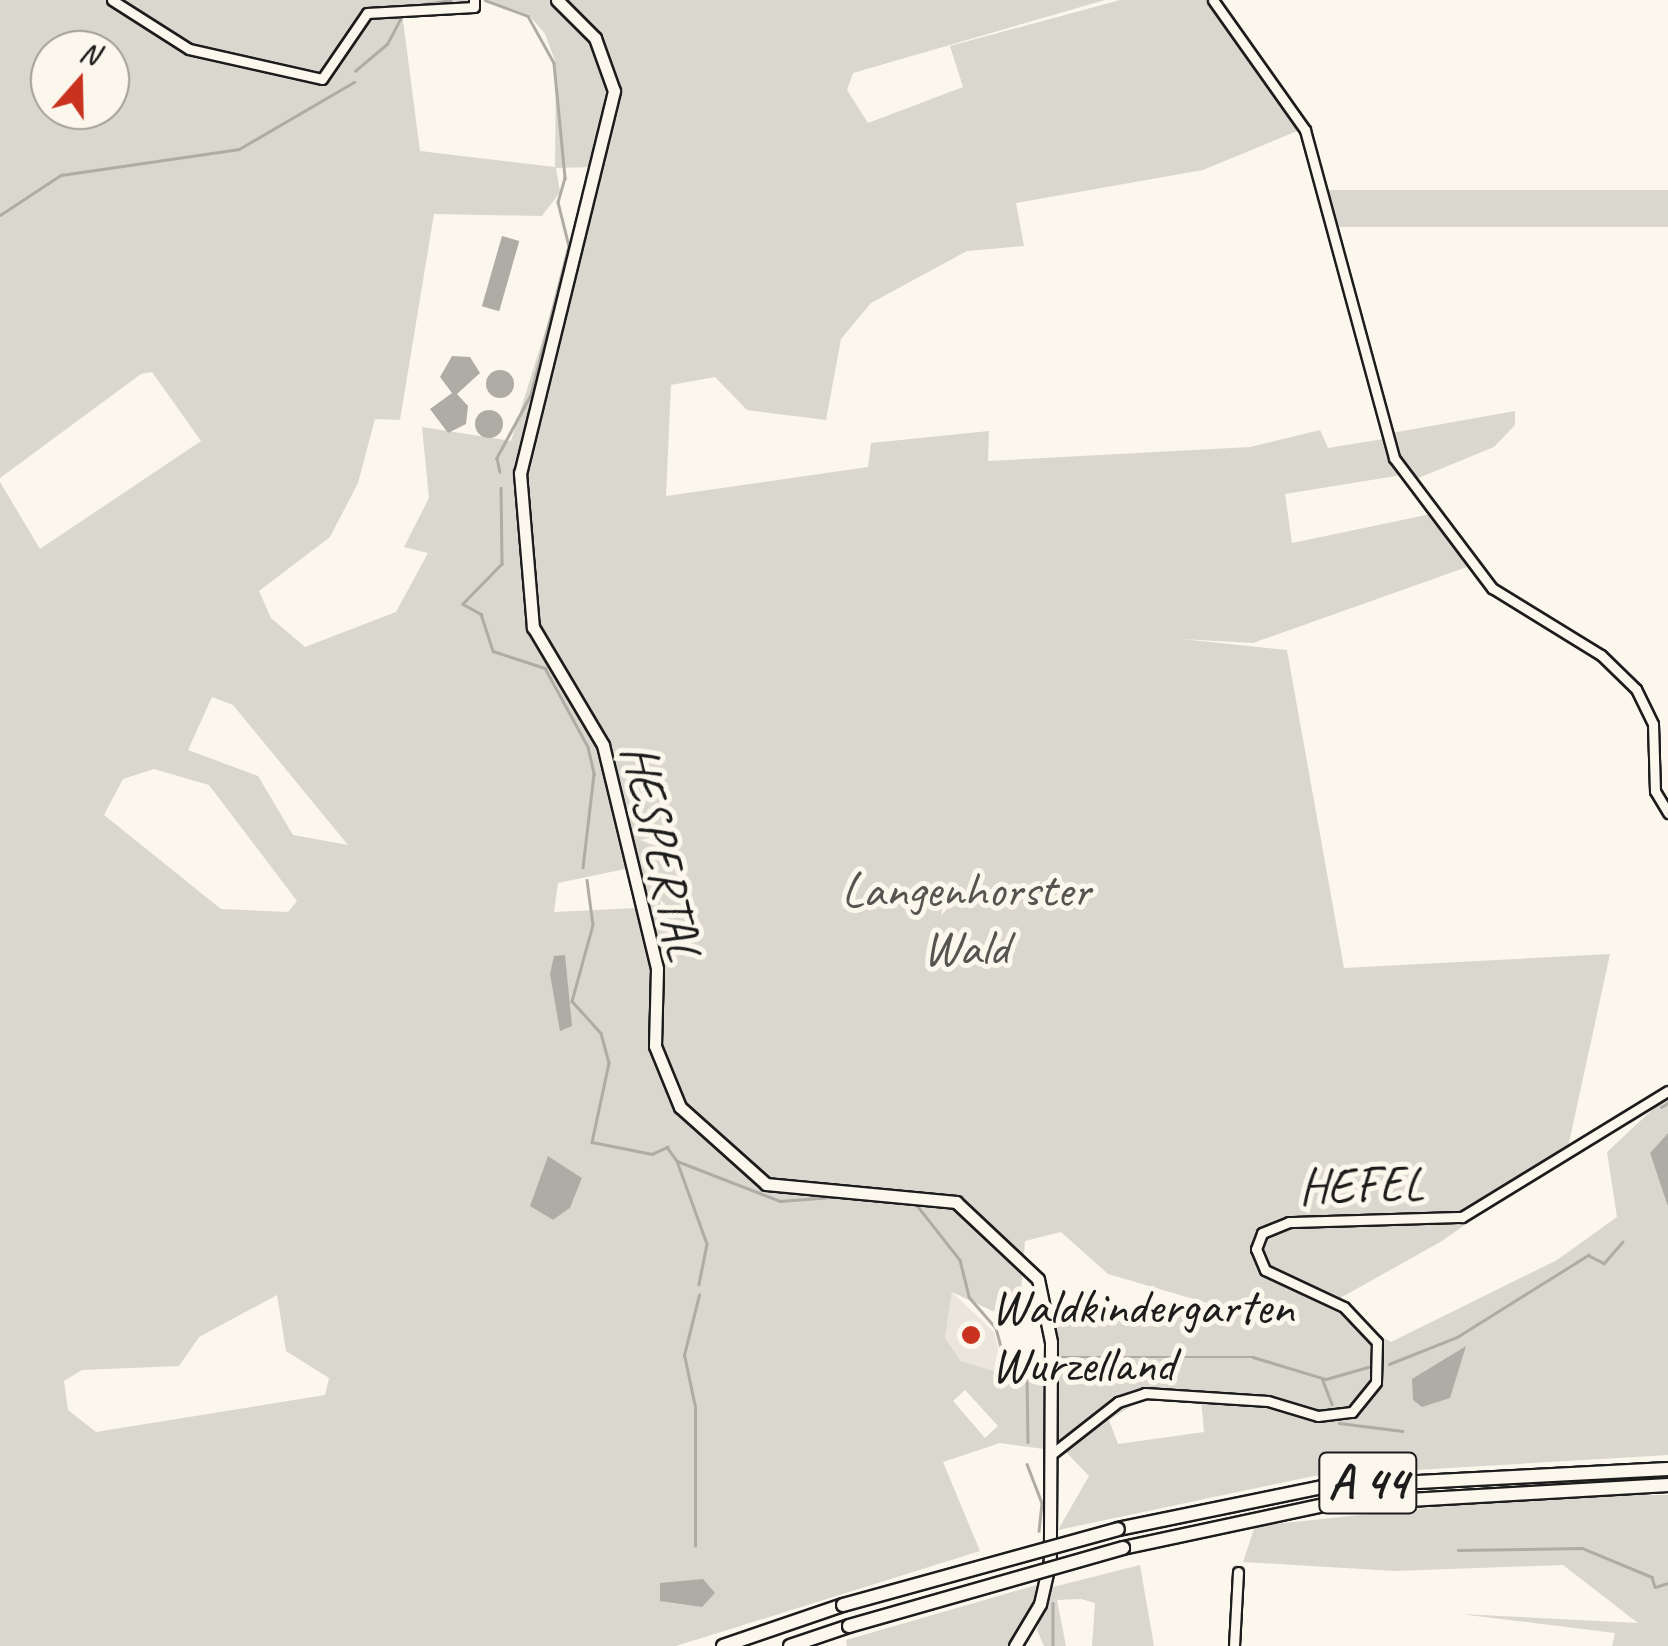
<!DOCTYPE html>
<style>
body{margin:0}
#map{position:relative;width:1668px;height:1646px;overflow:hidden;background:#fbf7ec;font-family:Caveat,sans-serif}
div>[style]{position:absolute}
.built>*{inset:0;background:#eae6dc}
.green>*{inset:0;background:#dad7ce;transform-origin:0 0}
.water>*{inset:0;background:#afaca5;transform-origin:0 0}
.round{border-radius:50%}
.stream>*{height:2.5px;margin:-1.25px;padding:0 1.25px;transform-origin:1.25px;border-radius:1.25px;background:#afaca5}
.roads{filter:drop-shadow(2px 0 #1c1c1c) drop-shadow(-2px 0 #1c1c1c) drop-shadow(0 2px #1c1c1c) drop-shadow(0 -2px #1c1c1c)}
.minor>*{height:9px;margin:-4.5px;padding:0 4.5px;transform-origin:4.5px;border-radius:4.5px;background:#fbf7ec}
.major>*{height:11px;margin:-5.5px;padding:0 5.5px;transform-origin:5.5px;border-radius:5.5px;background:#fbf7ec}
.highway>*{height:12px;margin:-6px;padding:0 6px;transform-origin:6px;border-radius:6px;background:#fbf7ec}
.bridges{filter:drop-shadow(2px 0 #1c1c1c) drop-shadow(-2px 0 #1c1c1c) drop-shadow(0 2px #1c1c1c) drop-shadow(0 -2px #1c1c1c)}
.highway-bridge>*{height:12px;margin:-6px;padding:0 6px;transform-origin:6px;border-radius:6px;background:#fbf7ec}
.dots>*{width:28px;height:28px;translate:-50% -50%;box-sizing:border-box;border:5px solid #fbf7ec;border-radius:50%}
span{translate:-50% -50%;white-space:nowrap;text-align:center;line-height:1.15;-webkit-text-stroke:10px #fbf7ec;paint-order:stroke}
.shield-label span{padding:2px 8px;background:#fbf7ec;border:2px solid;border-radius:8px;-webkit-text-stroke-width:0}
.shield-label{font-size:48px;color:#1c1c1c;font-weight:700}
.street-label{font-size:50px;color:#1c1c1c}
.park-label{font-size:50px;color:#555451}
.poi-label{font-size:50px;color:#1c1c1c}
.left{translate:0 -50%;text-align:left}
.north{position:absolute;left:30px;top:30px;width:100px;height:100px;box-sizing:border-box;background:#fbf7ec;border:2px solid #a29f99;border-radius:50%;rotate:20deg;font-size:28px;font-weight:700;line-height:40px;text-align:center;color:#1c1c1c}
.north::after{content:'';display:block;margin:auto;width:35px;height:45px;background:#c8321e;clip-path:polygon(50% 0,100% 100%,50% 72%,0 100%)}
</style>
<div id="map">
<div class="built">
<div style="clip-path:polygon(952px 1292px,994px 1332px,1006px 1377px,961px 1361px,945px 1338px)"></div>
</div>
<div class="green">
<div style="clip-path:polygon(evenodd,0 0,474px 0,373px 13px,402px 13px,420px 151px,555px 167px,556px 63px,545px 34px,529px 15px,489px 0,551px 0,610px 66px,593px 167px,556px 168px,560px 192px,542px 216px,434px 214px,400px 420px,375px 419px,358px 483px,330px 537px,259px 591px,271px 618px,305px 647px,396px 612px,428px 553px,404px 547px,429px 498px,422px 427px,511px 441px,609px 125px,612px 65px,559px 0,1105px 0,853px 73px,847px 90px,868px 123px,963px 87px,950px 46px,1120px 0,1207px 0,1218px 9px,1302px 129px,1203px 170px,1016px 203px,1024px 246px,967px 251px,871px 303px,841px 339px,826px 420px,747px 410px,715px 377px,671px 385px,666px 496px,868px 467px,871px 443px,989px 431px,988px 461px,1250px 447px,1320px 430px,1328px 448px,1383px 439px,1402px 475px,1285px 494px,1292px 543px,1431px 514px,1467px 567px,1253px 643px,1182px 639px,1287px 650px,1344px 968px,1610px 954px,1567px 1152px,1442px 1241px,1326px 1306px,1391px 1342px,1557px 1260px,1617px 1217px,1607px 1152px,1668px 1095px,1668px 1133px,1650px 1153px,1668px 1207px,1668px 1455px,1314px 1476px,1058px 1530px,1089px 1476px,1066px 1452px,1000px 1443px,943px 1462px,980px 1551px,676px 1646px,0 1646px,0 482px,40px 549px,201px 441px,152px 372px,141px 374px,0 478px,0 0,50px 50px,110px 50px,110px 110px,50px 110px,50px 50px,0 0,212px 697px,233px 705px,348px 845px,293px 835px,258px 776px,188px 750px,212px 697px,0 0,154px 769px,209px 785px,297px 901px,288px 912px,221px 909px,104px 815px,123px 779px,154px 769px,0 0,630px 868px,637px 908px,554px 912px,558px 883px,630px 868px,0 0,548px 1156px,582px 1178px,570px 1208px,553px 1220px,531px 1206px,548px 1156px,0 0,1061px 1232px,1108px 1274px,1207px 1303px,1152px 1326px,1061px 1311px,1041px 1386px,961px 1361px,945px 1338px,952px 1292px,999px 1314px,1020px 1305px,1025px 1241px,1061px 1232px,0 0,277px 1295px,286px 1351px,329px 1378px,325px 1395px,96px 1432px,68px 1410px,64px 1381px,82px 1370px,179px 1366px,199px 1337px,277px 1295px,0 0,965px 1390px,998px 1426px,985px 1438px,953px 1401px,965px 1390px,0 0,1144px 1398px,1201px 1399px,1204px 1432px,1118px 1444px,1109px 1420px,1144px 1398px)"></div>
<div style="left:1668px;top:190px;width:37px;height:341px;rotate:90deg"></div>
<div style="clip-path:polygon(1515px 411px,1515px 425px,1494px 447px,1411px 481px,1386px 434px)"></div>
<div style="clip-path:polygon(1550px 1495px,1668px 1495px,1668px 1646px,1612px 1646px,1615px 1633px,1460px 1614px,1638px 1623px,1563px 1565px,1395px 1571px,1243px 1562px,1255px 1526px)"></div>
<div style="clip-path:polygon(1140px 1565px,1154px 1646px,1092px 1646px,1095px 1603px,1081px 1599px,1057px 1600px,1066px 1646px,1044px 1646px,1037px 1630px,1049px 1588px)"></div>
<div style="clip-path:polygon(1047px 1582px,1015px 1646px,847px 1646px,846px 1640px)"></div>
</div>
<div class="water">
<div style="left:502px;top:236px;width:18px;height:73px;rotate:16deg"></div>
<div style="clip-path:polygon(452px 356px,470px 357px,480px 373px,457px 394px,468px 406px,466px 424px,448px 433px,430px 409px,452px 393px,440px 377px)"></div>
<div class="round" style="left:486px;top:370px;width:28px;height:28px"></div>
<div class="round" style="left:475px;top:410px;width:28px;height:28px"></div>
<div style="clip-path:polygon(565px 955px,572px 1026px,560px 1031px,550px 974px,554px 956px)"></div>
<div style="clip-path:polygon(1668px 1133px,1668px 1207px,1650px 1153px)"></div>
<div style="clip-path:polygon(548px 1156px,582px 1178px,570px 1208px,553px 1220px,530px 1206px)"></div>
<div style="clip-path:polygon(1466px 1346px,1450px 1398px,1422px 1407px,1413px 1400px,1412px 1379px)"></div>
<div style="clip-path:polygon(703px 1579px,715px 1593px,702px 1607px,660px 1601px,660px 1583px)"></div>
</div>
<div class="stream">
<div style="left:485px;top:0;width:46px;rotate:20.4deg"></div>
<div style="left:528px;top:16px;width:54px;rotate:61deg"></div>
<div style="left:554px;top:63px;width:116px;rotate:84.5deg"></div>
<div style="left:565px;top:178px;width:25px;rotate:106deg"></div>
<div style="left:558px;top:202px;width:45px;rotate:76deg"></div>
<div style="left:569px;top:246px;width:154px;rotate:104.3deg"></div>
<div style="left:531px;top:395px;width:72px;rotate:118.4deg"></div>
<div style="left:497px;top:458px;width:14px;rotate:78deg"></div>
<div style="left:411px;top:6px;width:40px;rotate:-8.5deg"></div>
<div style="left:355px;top:71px;width:42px;rotate:-40.2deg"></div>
<div style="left:387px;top:44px;width:34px;rotate:-62deg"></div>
<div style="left:0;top:215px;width:73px;rotate:-33.3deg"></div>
<div style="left:61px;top:175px;width:180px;rotate:-8.3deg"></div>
<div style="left:239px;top:149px;width:133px;rotate:-30.2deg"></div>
<div style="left:501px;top:488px;width:76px;rotate:89.2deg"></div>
<div style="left:502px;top:564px;width:56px;rotate:134.3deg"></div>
<div style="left:463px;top:604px;width:21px;rotate:29deg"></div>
<div style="left:481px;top:614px;width:39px;rotate:72deg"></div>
<div style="left:493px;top:651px;width:55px;rotate:18.1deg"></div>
<div style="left:545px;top:668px;width:90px;rotate:61.4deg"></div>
<div style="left:588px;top:747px;width:28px;rotate:77deg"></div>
<div style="left:594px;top:774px;width:94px;rotate:96.7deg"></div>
<div style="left:587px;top:880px;width:45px;rotate:82.4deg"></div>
<div style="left:593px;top:925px;width:79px;rotate:105.4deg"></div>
<div style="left:572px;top:1001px;width:43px;rotate:47.8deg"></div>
<div style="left:601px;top:1033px;width:31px;rotate:75deg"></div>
<div style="left:609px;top:1063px;width:81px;rotate:102.1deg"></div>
<div style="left:592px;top:1142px;width:61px;rotate:11.3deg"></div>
<div style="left:652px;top:1154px;width:17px;rotate:-25deg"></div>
<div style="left:667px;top:1147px;width:17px;rotate:54deg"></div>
<div style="left:677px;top:1161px;width:110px;rotate:21.2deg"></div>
<div style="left:780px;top:1201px;width:64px;rotate:-4.5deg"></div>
<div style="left:1661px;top:1107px;width:8px;rotate:-30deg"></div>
<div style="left:677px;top:1161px;width:88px;rotate:70.1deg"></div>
<div style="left:707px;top:1244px;width:41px;rotate:101.3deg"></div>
<div style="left:916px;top:1204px;width:71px;rotate:51.8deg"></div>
<div style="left:960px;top:1260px;width:38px;rotate:76deg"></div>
<div style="left:969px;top:1297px;width:41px;rotate:48.9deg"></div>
<div style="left:996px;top:1328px;width:30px;rotate:75deg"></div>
<div style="left:1004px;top:1357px;width:30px;rotate:41deg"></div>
<div style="left:1027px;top:1377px;width:65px;rotate:89.1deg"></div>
<div style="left:1062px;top:1357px;width:191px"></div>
<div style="left:1253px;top:1357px;width:76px;rotate:16.8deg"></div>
<div style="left:1326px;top:1379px;width:44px;rotate:-15.9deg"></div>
<div style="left:1389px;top:1364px;width:73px;rotate:-21.7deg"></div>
<div style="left:1457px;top:1337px;width:155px;rotate:-32deg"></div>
<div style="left:1588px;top:1255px;width:18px;rotate:27deg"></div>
<div style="left:1604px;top:1263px;width:28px;rotate:-49deg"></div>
<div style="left:1322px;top:1378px;width:28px;rotate:69deg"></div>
<div style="left:1339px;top:1423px;width:64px;rotate:7.2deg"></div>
<div style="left:1027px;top:1464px;width:42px;rotate:69deg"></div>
<div style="left:1042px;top:1503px;width:28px;rotate:96deg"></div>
<div style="left:695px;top:1546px;width:139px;rotate:-90deg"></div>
<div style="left:695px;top:1407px;width:53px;rotate:-101.9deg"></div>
<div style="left:684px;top:1355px;width:62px;rotate:-76deg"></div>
<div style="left:1458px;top:1550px;width:124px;rotate:-0.9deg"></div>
<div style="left:1582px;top:1548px;width:76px;rotate:22.5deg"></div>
<div style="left:1652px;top:1577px;width:10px;rotate:73deg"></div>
<div style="left:1655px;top:1587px;width:14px;rotate:-17deg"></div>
<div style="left:1053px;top:1603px;width:43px;rotate:90deg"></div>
</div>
<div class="roads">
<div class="minor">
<div style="left:112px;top:0;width:91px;rotate:32.5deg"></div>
<div style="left:189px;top:49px;width:136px;rotate:12.7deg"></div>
<div style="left:322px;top:79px;width:80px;rotate:-55.7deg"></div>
<div style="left:367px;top:13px;width:107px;rotate:-3.2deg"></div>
<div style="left:474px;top:7px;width:7px;rotate:-90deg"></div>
<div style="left:1213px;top:0;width:159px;rotate:54.7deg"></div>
<div style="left:1305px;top:130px;width:340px;rotate:74.8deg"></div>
<div style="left:1394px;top:458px;width:163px;rotate:53deg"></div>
<div style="left:1492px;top:588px;width:128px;rotate:31.6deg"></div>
<div style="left:1601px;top:655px;width:49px;rotate:44.2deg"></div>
<div style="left:1636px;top:689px;width:39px;rotate:64deg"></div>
<div style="left:1653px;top:724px;width:67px;rotate:88.3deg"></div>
<div style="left:1655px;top:791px;width:26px;rotate:59deg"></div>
<div style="left:1053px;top:1453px;width:83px;rotate:-38.1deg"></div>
<div style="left:1118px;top:1402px;width:28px;rotate:-18deg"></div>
<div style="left:1145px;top:1393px;width:123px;rotate:3.7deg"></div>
<div style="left:1268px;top:1401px;width:52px;rotate:16.7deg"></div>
<div style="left:1318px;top:1416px;width:34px;rotate:-7deg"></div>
<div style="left:1352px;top:1412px;width:38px;rotate:-51deg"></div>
<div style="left:1376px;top:1382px;width:40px;rotate:-88.6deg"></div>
<div style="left:1377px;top:1342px;width:48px;rotate:-133.3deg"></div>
<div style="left:1344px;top:1307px;width:87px;rotate:-154.9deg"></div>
<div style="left:1265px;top:1270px;width:23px;rotate:-113deg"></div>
<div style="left:1256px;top:1249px;width:17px;rotate:-69deg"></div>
<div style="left:1262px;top:1233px;width:29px;rotate:-22deg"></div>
<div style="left:1289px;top:1222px;width:173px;rotate:-1.7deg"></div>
<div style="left:1462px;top:1217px;width:241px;rotate:-31.5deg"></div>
<div style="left:1234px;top:1646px;width:74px;rotate:-86.9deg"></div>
</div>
<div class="major">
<div style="left:557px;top:0;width:54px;rotate:45deg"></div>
<div style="left:595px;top:38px;width:56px;rotate:70.3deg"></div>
<div style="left:614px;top:91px;width:393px;rotate:103.8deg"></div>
<div style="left:520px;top:473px;width:155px;rotate:85.2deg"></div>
<div style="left:533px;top:627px;width:137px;rotate:59.3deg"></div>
<div style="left:603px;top:745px;width:230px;rotate:76.4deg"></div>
<div style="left:657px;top:969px;width:77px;rotate:91.5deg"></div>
<div style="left:655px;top:1046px;width:66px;rotate:67.7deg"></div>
<div style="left:680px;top:1107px;width:115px;rotate:41.8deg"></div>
<div style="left:766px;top:1184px;width:191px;rotate:5.4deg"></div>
<div style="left:956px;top:1202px;width:112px;rotate:43.2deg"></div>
<div style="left:1038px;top:1279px;width:64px;rotate:78.3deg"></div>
<div style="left:1051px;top:1342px;width:218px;rotate:90.3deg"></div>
<div style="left:1050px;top:1560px;width:45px;rotate:102.8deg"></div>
<div style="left:1040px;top:1604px;width:49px;rotate:120.8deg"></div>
</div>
<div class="highway">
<div style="left:1118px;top:1529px;width:208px;rotate:-11.6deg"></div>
<div style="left:1322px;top:1487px;width:346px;rotate:-3deg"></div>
<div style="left:1123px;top:1548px;width:205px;rotate:-12.1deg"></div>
<div style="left:1323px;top:1505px;width:346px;rotate:-3.3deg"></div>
<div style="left:723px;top:1646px;width:127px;rotate:-18.9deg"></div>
<div style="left:790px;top:1646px;width:62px;rotate:-18.7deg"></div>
</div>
</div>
<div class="bridges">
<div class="highway-bridge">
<div style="left:843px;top:1605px;width:285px;rotate:-15.4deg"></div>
<div style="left:849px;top:1626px;width:285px;rotate:-15.9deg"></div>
</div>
</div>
<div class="dots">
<div style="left:971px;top:1335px;background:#c8321e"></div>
</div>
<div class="shield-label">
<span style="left:1368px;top:1483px">A 44</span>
</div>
<div class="street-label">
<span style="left:662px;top:852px;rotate:77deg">HESPERTAL</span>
<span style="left:1361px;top:1185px;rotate:-2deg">HEFEL</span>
</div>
<div class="park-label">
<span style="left:966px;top:918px">Langenhorster<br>Wald</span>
</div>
<div class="poi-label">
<span class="left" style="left:991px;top:1335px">Waldkindergarten<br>Wurzelland</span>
</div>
<div class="north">N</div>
</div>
